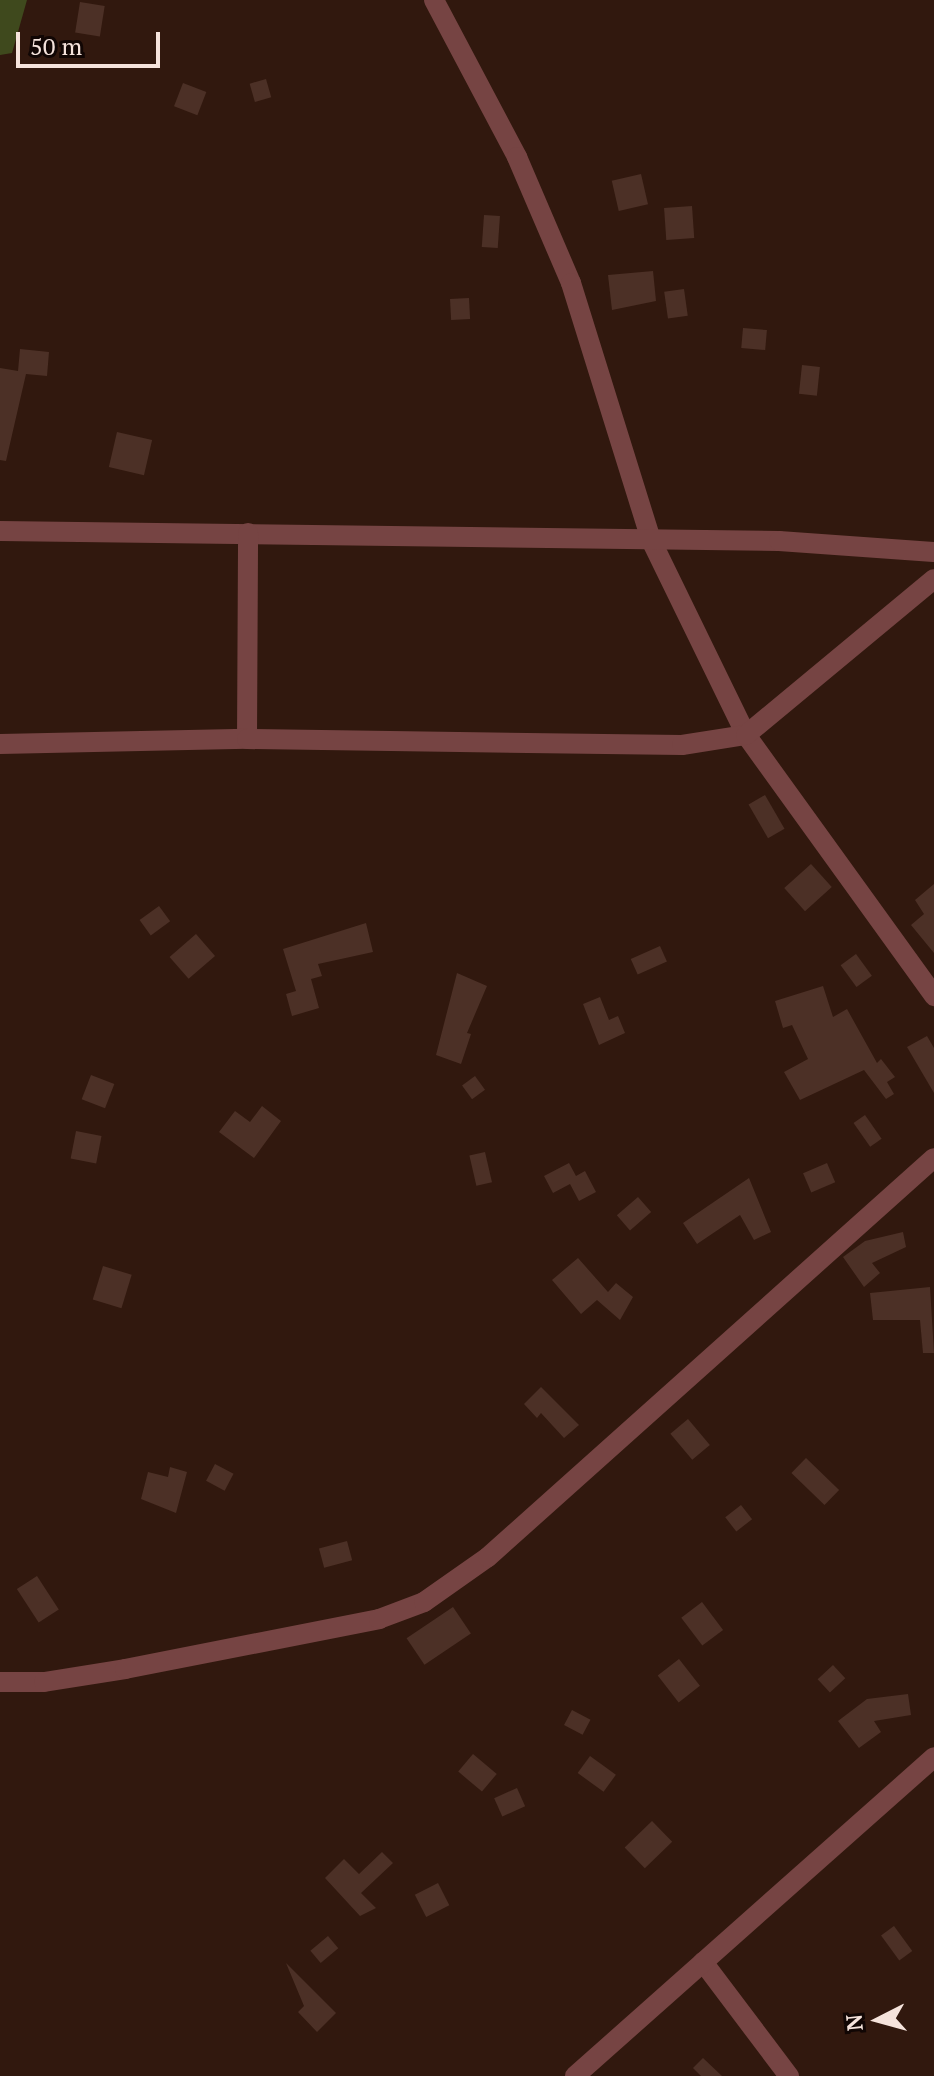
<!DOCTYPE html>
<style>
body{margin:0}
#map{position:relative;width:934px;height:2076px;overflow:hidden;background:#31180e;font-family:"PT Serif",serif}
div>[style]{position:absolute}
.green>*{inset:0;background:#3f491d}
.building>*{inset:0;background:#4c3026;transform-origin:0 0}
.minor>*{height:20px;margin:-10px;padding:0 10px;transform-origin:10px;border-radius:10px;background:#764443}
span{translate:-50% -50%;white-space:nowrap;text-align:center;line-height:1.15;-webkit-text-stroke:6px #110604;paint-order:stroke}
.north{position:absolute;left:838px;top:1980px;width:80px;height:80px;-webkit-text-stroke:6px #110604;paint-order:stroke;rotate:264deg;font-size:22px;font-weight:700;line-height:32px;text-align:center;color:#f5e3dc}
.north::after{content:'';display:block;margin:auto;width:28px;height:36px;background:#f5e3dc;clip-path:polygon(50% 0,100% 100%,50% 72%,0 100%)}
.scale{position:absolute;left:16px;top:32px;width:144px;height:36px;box-sizing:border-box;border:4px solid #f5e3dc;border-top:0;padding-left:10px;font-size:24px;line-height:28px;white-space:nowrap;color:#f5e3dc;-webkit-text-stroke:6px #110604;paint-order:stroke}
</style>
<div id="map">
<div class="green">
<div style="clip-path:polygon(0 0,27px 0,12px 53px,0 55px)"></div>
</div>
<div class="building">
<div style="left:80px;top:2px;width:25px;height:31px;rotate:9deg"></div>
<div style="left:266px;top:79px;width:19px;height:17px;rotate:74deg"></div>
<div style="left:183px;top:83px;width:25px;height:25px;rotate:21deg"></div>
<div style="left:641px;top:174px;width:31px;height:30px;rotate:77deg"></div>
<div style="left:692px;top:206px;width:32px;height:28px;rotate:86deg"></div>
<div style="left:484px;top:215px;width:16px;height:32px;rotate:4deg"></div>
<div style="clip-path:polygon(653px 271px,656px 301px,612px 310px,608px 275px)"></div>
<div style="left:684px;top:289px;width:27px;height:20px;rotate:82deg"></div>
<div style="left:469px;top:298px;width:21px;height:19px;rotate:87deg"></div>
<div style="left:743px;top:328px;width:24px;height:20px;rotate:5deg"></div>
<div style="clip-path:polygon(20px 349px,49px 352px,47px 376px,26px 374px,6px 461px,0 460px,0 368px,18px 371px)"></div>
<div style="left:802px;top:365px;width:18px;height:29px;rotate:6deg"></div>
<div style="left:117px;top:432px;width:36px;height:36px;rotate:13deg"></div>
<div style="left:765px;top:795px;width:39px;height:19px;rotate:60deg"></div>
<div style="left:811px;top:864px;width:31px;height:36px;rotate:48deg"></div>
<div style="clip-path:polygon(934px 884px,934px 953px,911px 925px,924px 914px,915px 900px)"></div>
<div style="left:159px;top:906px;width:19px;height:24px;rotate:54deg"></div>
<div style="clip-path:polygon(366px 923px,373px 952px,318px 964px,322px 976px,311px 979px,319px 1008px,292px 1016px,286px 994px,296px 991px,283px 949px)"></div>
<div style="left:196px;top:934px;width:29px;height:35px;rotate:49deg"></div>
<div style="left:660px;top:946px;width:17px;height:32px;rotate:66deg"></div>
<div style="left:856px;top:954px;width:27px;height:19px;rotate:54deg"></div>
<div style="clip-path:polygon(457px 973px,487px 986px,467px 1033px,471px 1034px,461px 1064px,436px 1055px)"></div>
<div style="clip-path:polygon(823px 986px,833px 1017px,847px 1009px,877px 1063px,881px 1059px,895px 1077px,887px 1082px,894px 1094px,886px 1099px,864px 1070px,800px 1100px,784px 1072px,808px 1059px,792px 1025px,783px 1028px,775px 1001px)"></div>
<div style="clip-path:polygon(600px 997px,609px 1020px,618px 1016px,625px 1033px,599px 1045px,583px 1004px)"></div>
<div style="clip-path:polygon(927px 1036px,934px 1048px,934px 1093px,907px 1047px)"></div>
<div style="left:91px;top:1075px;width:25px;height:26px;rotate:21deg"></div>
<div style="left:475px;top:1076px;width:17px;height:16px;rotate:54deg"></div>
<div style="clip-path:polygon(262px 1106px,281px 1121px,254px 1158px,219px 1132px,235px 1111px,250px 1122px)"></div>
<div style="left:865px;top:1115px;width:29px;height:14px;rotate:55deg"></div>
<div style="left:76px;top:1131px;width:26px;height:28px;rotate:11deg"></div>
<div style="left:485px;top:1152px;width:31px;height:16px;rotate:77deg"></div>
<div style="clip-path:polygon(569px 1163px,576px 1176px,585px 1171px,596px 1192px,579px 1201px,570px 1184px,553px 1193px,544px 1176px)"></div>
<div style="left:827px;top:1163px;width:21px;height:26px;rotate:67deg"></div>
<div style="clip-path:polygon(749px 1178px,771px 1232px,754px 1240px,740px 1215px,697px 1244px,683px 1223px)"></div>
<div style="left:638px;top:1197px;width:20px;height:28px;rotate:49deg"></div>
<div style="clip-path:polygon(903px 1232px,906px 1247px,872px 1263px,880px 1273px,864px 1287px,843px 1257px,865px 1241px)"></div>
<div style="clip-path:polygon(578px 1258px,608px 1292px,616px 1283px,633px 1297px,620px 1320px,597px 1300px,581px 1314px,552px 1280px)"></div>
<div style="left:103px;top:1266px;width:30px;height:35px;rotate:17deg"></div>
<div style="clip-path:polygon(930px 1287px,934px 1353px,923px 1353px,920px 1320px,873px 1320px,870px 1293px)"></div>
<div style="clip-path:polygon(541px 1387px,579px 1425px,564px 1438px,541px 1413px,537px 1418px,524px 1404px)"></div>
<div style="left:688px;top:1419px;width:34px;height:23px;rotate:50deg"></div>
<div style="left:806px;top:1458px;width:46px;height:21px;rotate:44deg"></div>
<div style="left:215px;top:1464px;width:21px;height:19px;rotate:28deg"></div>
<div style="clip-path:polygon(170px 1467px,187px 1472px,176px 1513px,141px 1499px,148px 1472px,168px 1477px)"></div>
<div style="left:741px;top:1505px;width:18px;height:20px;rotate:52deg"></div>
<div style="left:347px;top:1541px;width:20px;height:29px;rotate:75deg"></div>
<div style="left:37px;top:1576px;width:40px;height:24px;rotate:57deg"></div>
<div style="left:702px;top:1602px;width:35px;height:26px;rotate:53deg"></div>
<div style="left:453px;top:1607px;width:32px;height:56px;rotate:56deg"></div>
<div style="left:679px;top:1659px;width:34px;height:27px;rotate:52deg"></div>
<div style="left:833px;top:1665px;width:18px;height:21px;rotate:47deg"></div>
<div style="clip-path:polygon(908px 1694px,911px 1715px,874px 1721px,881px 1732px,859px 1748px,838px 1721px,867px 1699px)"></div>
<div style="left:572px;top:1710px;width:21px;height:17px;rotate:28deg"></div>
<div style="left:473px;top:1754px;width:31px;height:23px;rotate:40deg"></div>
<div style="left:590px;top:1756px;width:32px;height:21px;rotate:36deg"></div>
<div style="left:517px;top:1788px;width:20px;height:25px;rotate:66deg"></div>
<div style="left:652px;top:1821px;width:29px;height:38px;rotate:46deg"></div>
<div style="clip-path:polygon(382px 1852px,393px 1863px,361px 1893px,376px 1908px,360px 1916px,325px 1878px,344px 1859px,359px 1874px)"></div>
<div style="left:438px;top:1883px;width:25px;height:26px;rotate:63deg"></div>
<div style="left:894px;top:1926px;width:31px;height:16px;rotate:54deg"></div>
<div style="left:328px;top:1936px;width:16px;height:23px;rotate:50deg"></div>
<div style="clip-path:polygon(286px 1963px,336px 2013px,317px 2032px,298px 2012px,304px 2006px)"></div>
<div style="clip-path:polygon(703px 2058px,722px 2076px,701px 2076px,693px 2068px)"></div>
</div>
<div class="minor">
<div style="left:434px;top:0;width:178px;rotate:62.1deg"></div>
<div style="left:517px;top:157px;width:137px;rotate:66.8deg"></div>
<div style="left:571px;top:283px;width:269px;rotate:72.7deg"></div>
<div style="left:651px;top:540px;width:217px;rotate:64deg"></div>
<div style="left:746px;top:735px;width:322px;rotate:54.2deg"></div>
<div style="left:0;top:531px;width:779px;rotate:0.74deg"></div>
<div style="left:779px;top:541px;width:155px;rotate:4.1deg"></div>
<div style="left:247px;top:739px;width:206px;rotate:-89.7deg"></div>
<div style="left:0;top:744px;width:247px;rotate:-1.2deg"></div>
<div style="left:247px;top:739px;width:435px;rotate:0.8deg"></div>
<div style="left:682px;top:745px;width:65px;rotate:-8.9deg"></div>
<div style="left:746px;top:735px;width:244px;rotate:-39.7deg"></div>
<div style="left:0;top:1682px;width:44px"></div>
<div style="left:44px;top:1682px;width:82px;rotate:-9.1deg"></div>
<div style="left:125px;top:1669px;width:259px;rotate:-11.1deg"></div>
<div style="left:379px;top:1619px;width:48px;rotate:-20.7deg"></div>
<div style="left:424px;top:1602px;width:78px;rotate:-35.1deg"></div>
<div style="left:488px;top:1557px;width:598px;rotate:-41.82deg"></div>
<div style="left:703px;top:1962px;width:143px;rotate:53deg"></div>
<div style="left:575px;top:2076px;width:480px;rotate:-41.6deg"></div>
</div>
<div class="north">N</div>
<div class="scale">50 m</div>
</div>
